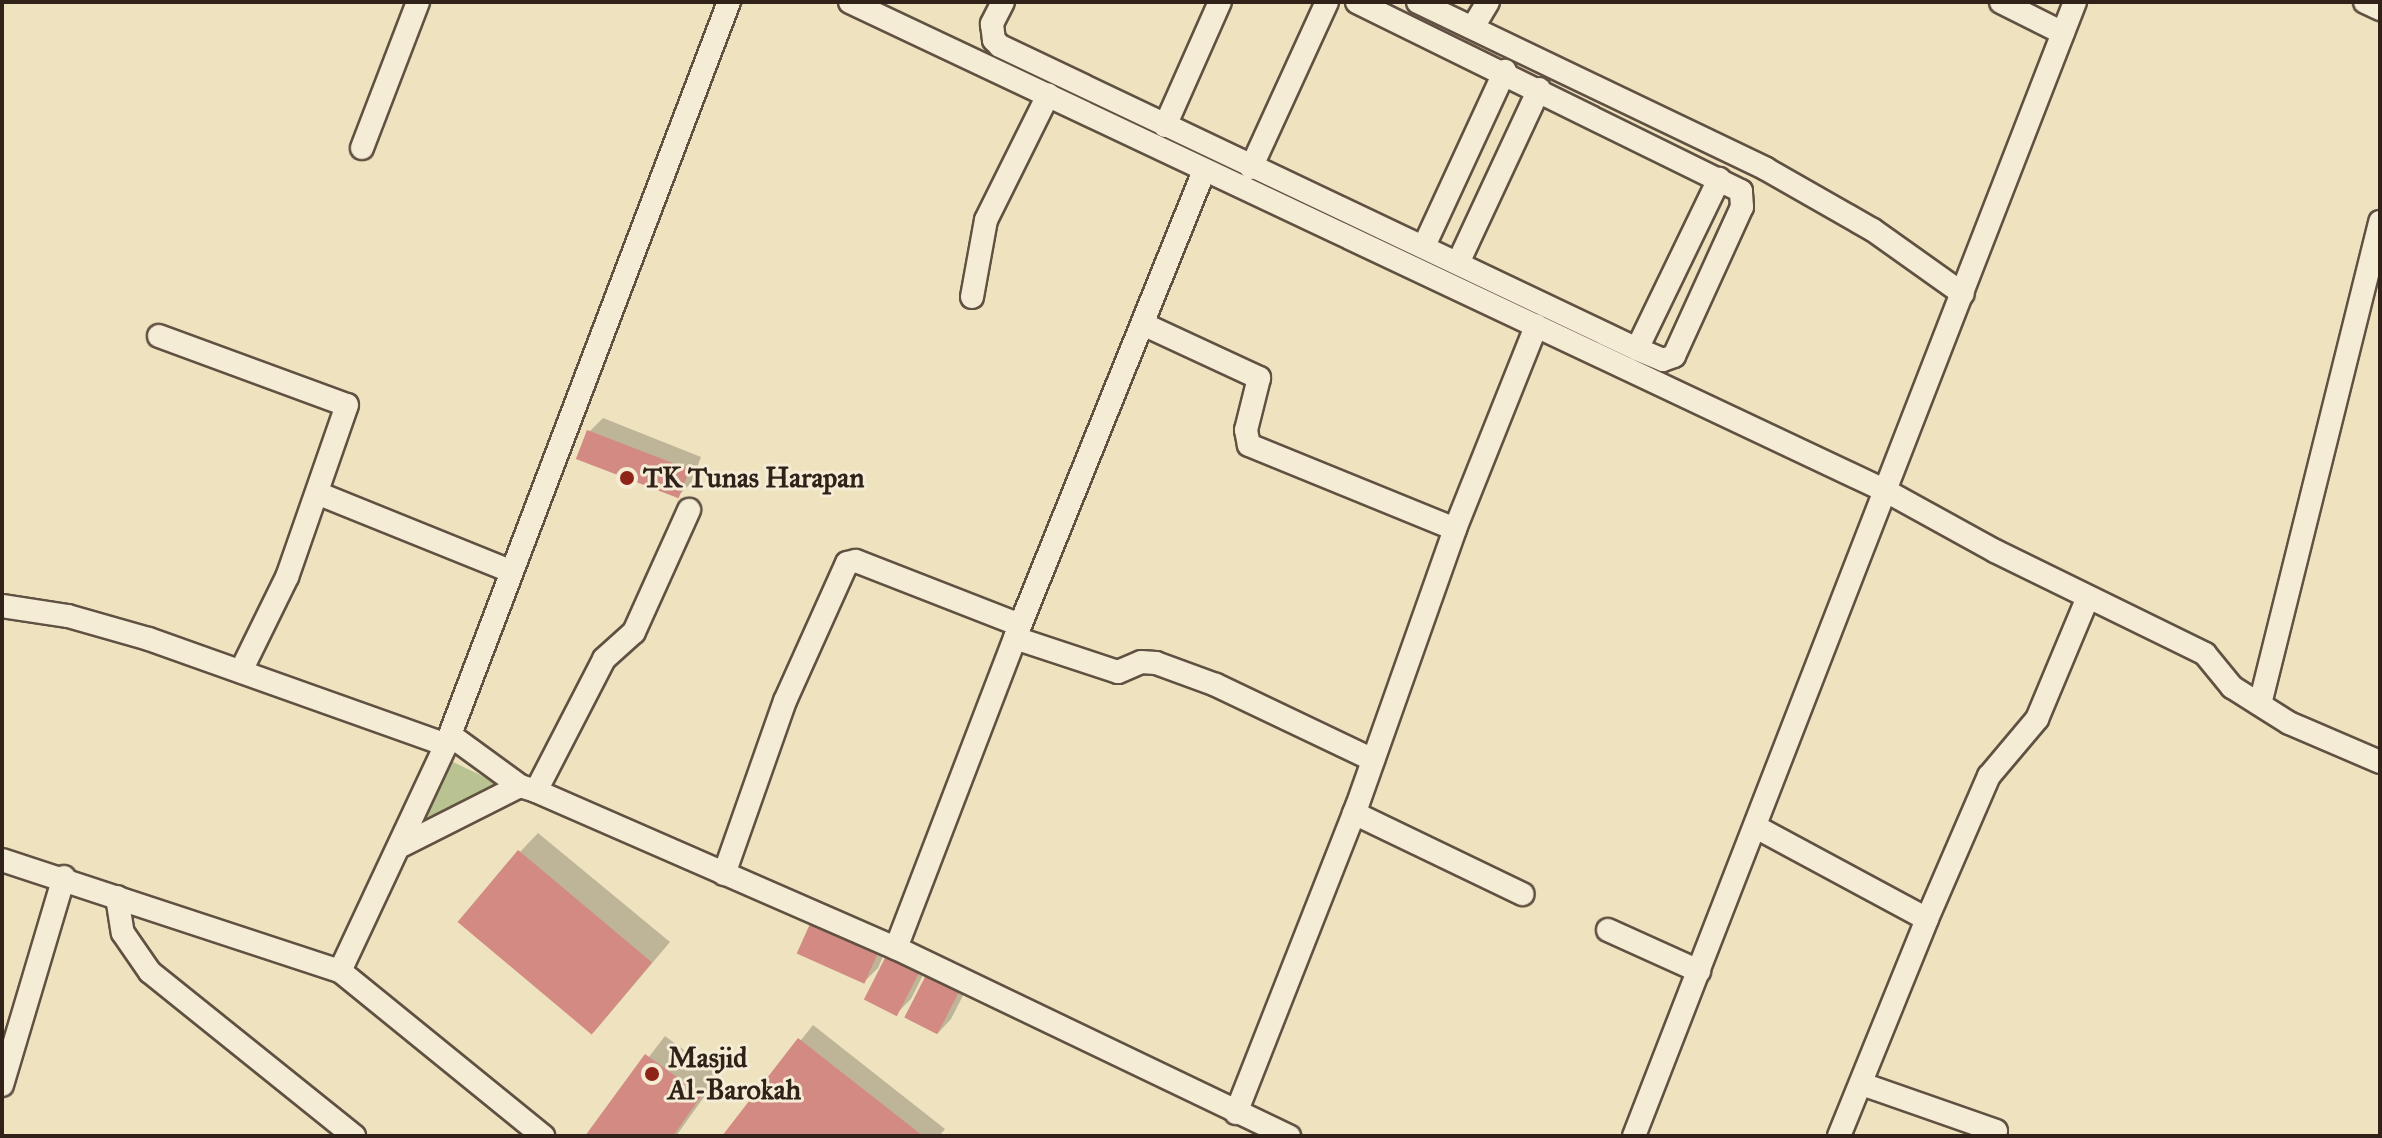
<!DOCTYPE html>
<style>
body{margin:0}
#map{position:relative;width:2382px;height:1138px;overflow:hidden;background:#eee2bf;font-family:"IM FELL Great Primer",serif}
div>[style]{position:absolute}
.green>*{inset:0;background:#b9c392}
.shadow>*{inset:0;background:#0003}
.building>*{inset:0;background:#d28a82;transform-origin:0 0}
.roads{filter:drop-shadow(2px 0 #605142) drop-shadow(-2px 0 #605142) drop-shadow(0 2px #605142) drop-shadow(0 -2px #605142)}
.minor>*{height:22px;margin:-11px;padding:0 11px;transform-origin:11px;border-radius:11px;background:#f4ecd5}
.dots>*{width:22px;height:22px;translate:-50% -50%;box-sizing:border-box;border:4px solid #f4ecd5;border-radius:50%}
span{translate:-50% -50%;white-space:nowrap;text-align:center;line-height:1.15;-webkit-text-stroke:6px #f4ecd5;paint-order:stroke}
.poi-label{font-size:28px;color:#302119;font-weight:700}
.left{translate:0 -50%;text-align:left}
.frame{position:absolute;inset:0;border:4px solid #302119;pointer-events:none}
</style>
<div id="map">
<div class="green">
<div style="clip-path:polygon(447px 759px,497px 783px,420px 828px)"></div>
</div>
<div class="shadow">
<div style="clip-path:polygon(603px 418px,701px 457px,691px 483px,677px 497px,589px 432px)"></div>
<div style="clip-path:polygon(538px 833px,670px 942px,594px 1032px,520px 852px)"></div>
<div style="clip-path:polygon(828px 904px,893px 933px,878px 968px,864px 982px,814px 918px)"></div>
<div style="clip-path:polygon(902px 942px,932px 957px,911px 999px,897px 1013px)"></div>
<div style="clip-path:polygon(973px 976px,951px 1019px,938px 1033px,907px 1017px)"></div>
<div style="clip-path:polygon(813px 1025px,945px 1129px,939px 1136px,724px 1136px)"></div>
<div style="clip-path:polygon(665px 1036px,719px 1076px,676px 1136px,588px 1136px)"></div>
</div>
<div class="building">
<div style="left:587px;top:430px;width:110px;height:31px;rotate:21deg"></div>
<div style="left:518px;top:850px;width:175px;height:94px;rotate:40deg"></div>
<div style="left:813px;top:917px;width:74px;height:40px;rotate:24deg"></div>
<div style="left:887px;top:954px;width:37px;height:51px;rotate:27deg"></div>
<div style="left:927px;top:973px;width:37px;height:50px;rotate:27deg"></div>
<div style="clip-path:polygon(798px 1038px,923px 1136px,722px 1136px)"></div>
<div style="clip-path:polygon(645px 1054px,702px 1095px,673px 1136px,585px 1136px)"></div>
</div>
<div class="roads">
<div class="minor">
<div style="left:850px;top:2px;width:1146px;rotate:25.27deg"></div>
<div style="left:1886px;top:491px;width:124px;rotate:28.8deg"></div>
<div style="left:1995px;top:551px;width:234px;rotate:26.1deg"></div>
<div style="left:2205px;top:654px;width:43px;rotate:50.7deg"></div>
<div style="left:2232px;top:687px;width:67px;rotate:32.3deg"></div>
<div style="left:2289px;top:723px;width:99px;rotate:23.2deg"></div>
<div style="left:1003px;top:2px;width:25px;rotate:117deg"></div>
<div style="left:992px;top:24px;width:16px;rotate:83deg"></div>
<div style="left:994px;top:40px;width:8px;rotate:45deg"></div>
<div style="left:1000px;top:46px;width:705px;rotate:25.44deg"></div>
<div style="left:1637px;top:349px;width:28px;rotate:23deg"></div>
<div style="left:1663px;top:360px;width:12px;rotate:-20deg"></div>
<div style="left:1674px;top:356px;width:164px;rotate:-65.5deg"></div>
<div style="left:1742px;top:207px;width:16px;rotate:-94deg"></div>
<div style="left:1741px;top:191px;width:428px;rotate:-153.8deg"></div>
<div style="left:1418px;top:2px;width:386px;rotate:25.6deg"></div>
<div style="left:1766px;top:169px;width:123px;rotate:29.7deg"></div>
<div style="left:1873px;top:230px;width:110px;rotate:35.4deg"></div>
<div style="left:2001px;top:2px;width:69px;rotate:26.6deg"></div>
<div style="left:2365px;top:2px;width:17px;rotate:25deg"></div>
<div style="left:1473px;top:27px;width:29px;rotate:-59deg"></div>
<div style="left:1165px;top:126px;width:136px;rotate:-66.1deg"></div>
<div style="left:362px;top:148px;width:156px;rotate:-69deg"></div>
<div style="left:1251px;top:168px;width:183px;rotate:-65.4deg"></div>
<div style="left:1424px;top:246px;width:193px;rotate:-65.2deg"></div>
<div style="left:1458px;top:263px;width:192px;rotate:-65deg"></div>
<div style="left:972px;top:297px;width:78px;rotate:-79.7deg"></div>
<div style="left:986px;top:220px;width:140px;rotate:-63.6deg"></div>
<div style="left:1145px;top:325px;width:126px;rotate:24.9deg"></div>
<div style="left:1259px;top:378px;width:54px;rotate:104deg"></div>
<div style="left:1246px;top:430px;width:15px;rotate:79deg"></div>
<div style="left:1249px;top:445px;width:222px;rotate:22.2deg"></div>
<div style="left:159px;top:336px;width:200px;rotate:20.2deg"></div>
<div style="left:347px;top:405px;width:182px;rotate:109.2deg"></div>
<div style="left:287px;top:577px;width:105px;rotate:116.1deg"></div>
<div style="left:1637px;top:349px;width:189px;rotate:-64.2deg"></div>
<div style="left:317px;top:493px;width:208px;rotate:22deg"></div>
<div style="left:2px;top:606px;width:67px;rotate:8.6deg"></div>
<div style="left:68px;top:616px;width:84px;rotate:15.9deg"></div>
<div style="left:149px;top:639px;width:315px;rotate:19.6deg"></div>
<div style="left:1015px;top:638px;width:108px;rotate:18.3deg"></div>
<div style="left:1118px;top:672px;width:25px;rotate:-23deg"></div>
<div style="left:1141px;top:662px;width:15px;rotate:4deg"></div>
<div style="left:1156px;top:663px;width:64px;rotate:20.1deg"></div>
<div style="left:1216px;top:685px;width:174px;rotate:25.5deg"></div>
<div style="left:2260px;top:704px;width:497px;rotate:-76deg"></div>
<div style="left:450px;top:735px;width:87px;rotate:36.1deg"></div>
<div style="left:536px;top:791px;width:148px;rotate:-62.7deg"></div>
<div style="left:604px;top:659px;width:40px;rotate:-42deg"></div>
<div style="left:634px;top:632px;width:134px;rotate:-65.7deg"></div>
<div style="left:1354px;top:813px;width:187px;rotate:25.7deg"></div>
<div style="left:1756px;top:827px;width:194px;rotate:28.3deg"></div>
<div style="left:1927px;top:919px;width:156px;rotate:-66.6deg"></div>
<div style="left:1989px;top:776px;width:75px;rotate:-49.9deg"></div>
<div style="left:2037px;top:719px;width:132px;rotate:-67.3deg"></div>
<div style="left:403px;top:845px;width:131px;rotate:-26.8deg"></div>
<div style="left:520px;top:786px;width:17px;rotate:17deg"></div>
<div style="left:536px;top:791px;width:393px;rotate:23.6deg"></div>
<div style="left:896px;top:948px;width:436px;rotate:25.6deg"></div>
<div style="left:2px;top:860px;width:356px;rotate:18.2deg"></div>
<div style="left:340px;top:971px;width:262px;rotate:39.1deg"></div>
<div style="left:724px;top:874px;width:183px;rotate:-70.6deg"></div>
<div style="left:785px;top:701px;width:151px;rotate:-65.8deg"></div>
<div style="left:847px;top:563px;width:9px;rotate:-13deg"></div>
<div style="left:856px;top:561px;width:176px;rotate:21.3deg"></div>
<div style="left:117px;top:897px;width:36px;rotate:81deg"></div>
<div style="left:123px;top:933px;width:47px;rotate:55.3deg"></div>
<div style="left:150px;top:972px;width:262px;rotate:38.8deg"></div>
<div style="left:1608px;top:930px;width:100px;rotate:24.3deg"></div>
<div style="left:896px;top:948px;width:332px;rotate:-69deg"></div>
<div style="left:1015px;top:638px;width:504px;rotate:-67.97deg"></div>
<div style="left:340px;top:971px;width:250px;rotate:-64.9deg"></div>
<div style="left:446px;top:745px;width:795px;rotate:-69.15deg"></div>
<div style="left:1862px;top:1084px;width:142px;rotate:19.3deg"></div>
<div style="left:2px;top:1085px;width:217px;rotate:-73.4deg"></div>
<div style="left:1236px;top:1113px;width:330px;rotate:-68.5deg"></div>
<div style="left:1357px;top:806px;width:294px;rotate:-70.5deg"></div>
<div style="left:1455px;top:529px;width:219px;rotate:-68.2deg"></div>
<div style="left:1634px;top:1136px;width:1217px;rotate:-68.75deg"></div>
<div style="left:1839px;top:1136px;width:234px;rotate:-67.9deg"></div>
</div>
</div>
<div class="dots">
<div style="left:627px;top:478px;background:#8f2418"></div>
<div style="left:652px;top:1074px;background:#8f2418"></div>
</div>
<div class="poi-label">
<span class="left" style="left:643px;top:478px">TK Tunas Harapan</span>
<span class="left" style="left:668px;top:1074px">Masjid<br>Al-Barokah</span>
</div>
<div class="frame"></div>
</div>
